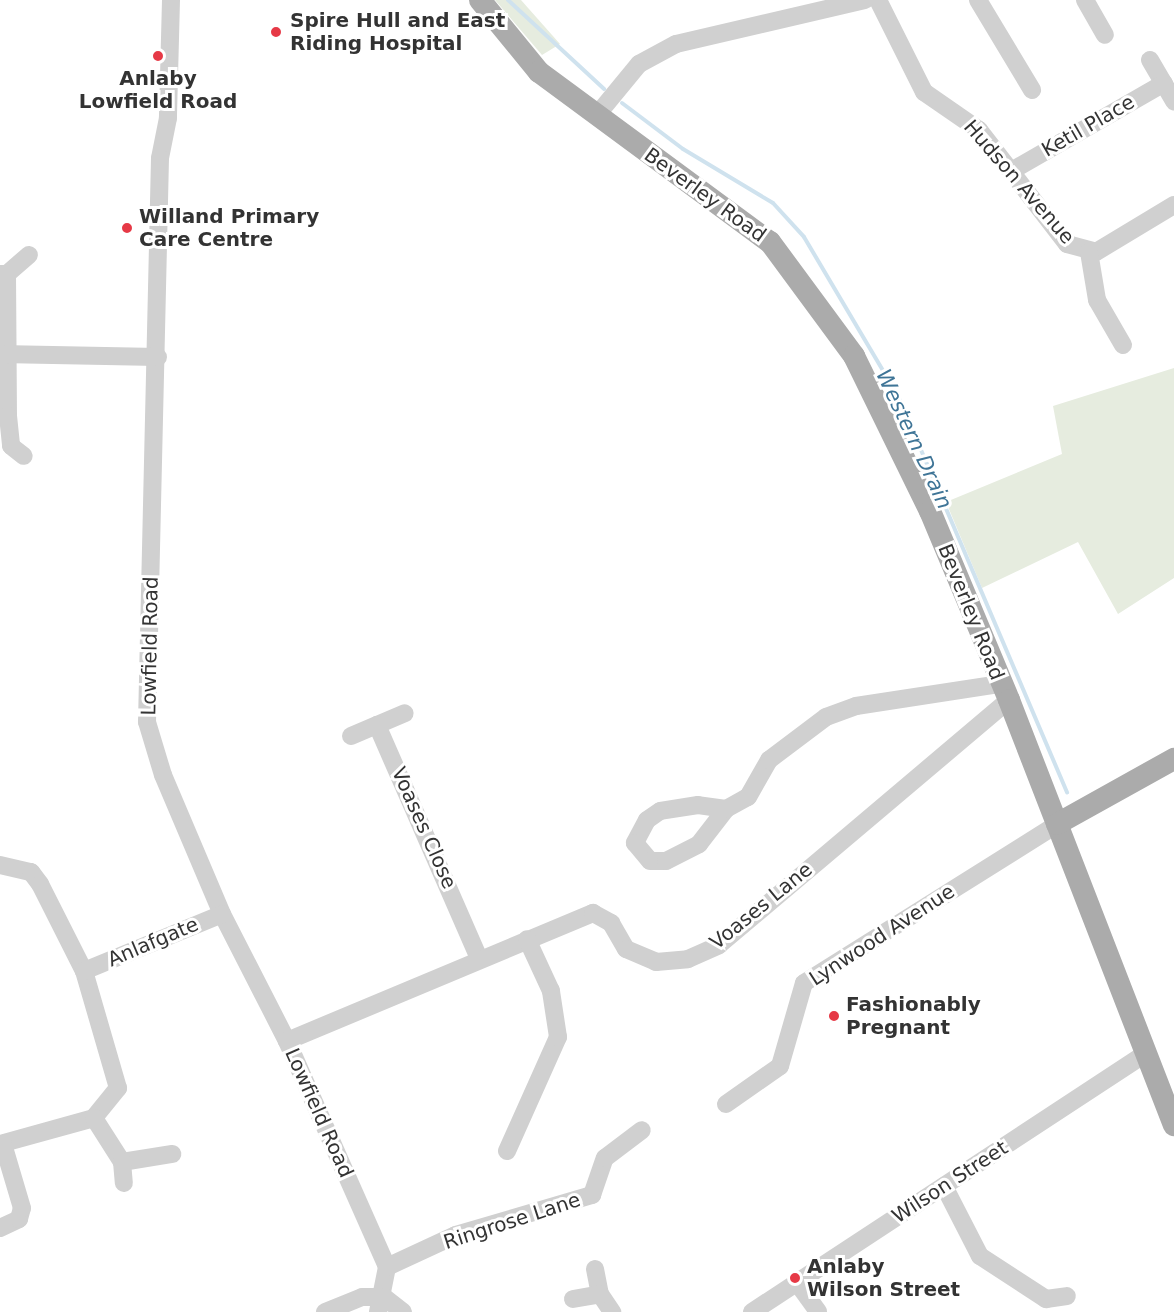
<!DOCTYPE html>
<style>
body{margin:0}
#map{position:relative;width:1174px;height:1312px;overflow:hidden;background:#fff;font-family:"DejaVu Sans",sans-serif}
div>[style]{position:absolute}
.green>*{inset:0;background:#e6ecdf}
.stream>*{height:4px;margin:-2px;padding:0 2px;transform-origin:2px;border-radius:2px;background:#cfe2ee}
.minor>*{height:18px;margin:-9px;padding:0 9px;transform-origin:9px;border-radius:9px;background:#d0d0d0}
.major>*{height:22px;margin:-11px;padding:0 11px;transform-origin:11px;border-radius:11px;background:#ababab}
.dots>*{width:16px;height:16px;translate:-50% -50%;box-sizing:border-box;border:3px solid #fff;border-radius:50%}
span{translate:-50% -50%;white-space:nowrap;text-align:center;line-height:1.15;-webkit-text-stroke:6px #fff;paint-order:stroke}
.poi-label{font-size:20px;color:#333;font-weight:700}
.left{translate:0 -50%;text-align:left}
.street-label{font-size:20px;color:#333}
.water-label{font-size:21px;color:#3f7597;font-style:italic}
</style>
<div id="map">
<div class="green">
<div style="clip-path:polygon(495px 0,521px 0,560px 44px,542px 55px)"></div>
<div style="clip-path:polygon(1174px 368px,1174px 578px,1118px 614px,1078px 542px,982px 588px,946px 502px,1062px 454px,1053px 406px)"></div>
</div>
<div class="stream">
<div style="left:508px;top:0;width:131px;rotate:42.8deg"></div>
<div style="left:622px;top:103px;width:76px;rotate:37deg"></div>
<div style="left:683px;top:149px;width:105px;rotate:31deg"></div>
<div style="left:773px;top:203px;width:46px;rotate:47.6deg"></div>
<div style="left:804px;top:237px;width:185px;rotate:59.4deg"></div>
<div style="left:898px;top:396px;width:431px;rotate:66.9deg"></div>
</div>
<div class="minor">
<div style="left:171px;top:0;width:118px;rotate:91.5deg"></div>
<div style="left:168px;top:118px;width:41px;rotate:101.3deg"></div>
<div style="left:160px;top:158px;width:564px;rotate:91.32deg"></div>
<div style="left:147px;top:722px;width:55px;rotate:73.2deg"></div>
<div style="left:163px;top:775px;width:151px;rotate:67deg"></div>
<div style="left:222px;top:914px;width:143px;rotate:62.9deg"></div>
<div style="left:287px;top:1041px;width:247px;rotate:66.1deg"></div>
<div style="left:387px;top:1267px;width:46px;rotate:101.3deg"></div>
<div style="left:878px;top:0;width:103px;rotate:63.4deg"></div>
<div style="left:924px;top:92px;width:67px;rotate:34.6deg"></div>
<div style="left:979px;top:130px;width:144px;rotate:52.3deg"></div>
<div style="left:1067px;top:244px;width:30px;rotate:15deg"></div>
<div style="left:1096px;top:252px;width:91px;rotate:-31.1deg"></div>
<div style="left:978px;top:0;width:105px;rotate:59deg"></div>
<div style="left:1085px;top:0;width:40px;rotate:60.3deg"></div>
<div style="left:1150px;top:60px;width:48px;rotate:59.7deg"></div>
<div style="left:597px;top:115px;width:66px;rotate:-50.5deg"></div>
<div style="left:639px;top:64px;width:42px;rotate:-28.4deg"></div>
<div style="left:676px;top:44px;width:194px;rotate:-13.1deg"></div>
<div style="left:1013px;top:170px;width:174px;rotate:-29.9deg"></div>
<div style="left:1089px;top:252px;width:49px;rotate:80.5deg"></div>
<div style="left:1097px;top:300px;width:52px;rotate:60deg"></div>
<div style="left:0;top:274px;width:7px"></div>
<div style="left:7px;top:274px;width:29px;rotate:-41deg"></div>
<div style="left:7px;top:274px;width:142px;rotate:89.6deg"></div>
<div style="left:8px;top:416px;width:30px;rotate:84deg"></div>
<div style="left:11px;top:446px;width:16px;rotate:38deg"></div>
<div style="left:0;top:354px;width:158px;rotate:1.1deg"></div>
<div style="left:377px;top:725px;width:30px;rotate:-23deg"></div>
<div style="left:351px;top:736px;width:28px;rotate:-23deg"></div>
<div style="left:377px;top:725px;width:255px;rotate:66.4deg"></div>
<div style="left:726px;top:809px;width:28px;rotate:-172deg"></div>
<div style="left:698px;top:805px;width:38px;rotate:171deg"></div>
<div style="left:660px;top:811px;width:16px;rotate:145deg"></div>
<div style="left:647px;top:820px;width:26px;rotate:118deg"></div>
<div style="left:635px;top:843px;width:23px;rotate:50deg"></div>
<div style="left:650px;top:861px;width:16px"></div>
<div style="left:666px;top:861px;width:37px;rotate:-27deg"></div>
<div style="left:699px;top:844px;width:44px;rotate:-52.4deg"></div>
<div style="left:726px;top:809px;width:25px;rotate:-29deg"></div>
<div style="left:748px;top:797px;width:43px;rotate:-60.4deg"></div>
<div style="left:769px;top:760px;width:71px;rotate:-37deg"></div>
<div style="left:826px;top:717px;width:32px;rotate:-20deg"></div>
<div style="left:856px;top:706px;width:146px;rotate:-8.7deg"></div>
<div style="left:0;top:865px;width:32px;rotate:13deg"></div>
<div style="left:31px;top:872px;width:15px;rotate:53deg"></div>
<div style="left:40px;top:884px;width:97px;rotate:63.2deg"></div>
<div style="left:84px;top:971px;width:122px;rotate:73.8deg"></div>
<div style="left:118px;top:1088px;width:38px;rotate:129deg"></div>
<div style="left:94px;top:1118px;width:98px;rotate:164.5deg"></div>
<div style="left:84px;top:971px;width:149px;rotate:-22.4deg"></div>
<div style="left:287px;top:1041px;width:332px;rotate:-22.7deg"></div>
<div style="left:593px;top:913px;width:21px;rotate:29deg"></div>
<div style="left:611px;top:923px;width:30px;rotate:60deg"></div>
<div style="left:626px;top:949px;width:33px;rotate:23deg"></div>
<div style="left:656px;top:962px;width:32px;rotate:-5deg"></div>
<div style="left:688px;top:959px;width:34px;rotate:-24deg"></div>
<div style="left:719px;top:945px;width:380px;rotate:-40.2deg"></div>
<div style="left:726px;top:1104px;width:66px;rotate:-35.1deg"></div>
<div style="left:780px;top:1066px;width:86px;rotate:-73.9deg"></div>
<div style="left:804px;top:983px;width:299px;rotate:-32.1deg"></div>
<div style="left:94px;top:1118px;width:52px;rotate:57.5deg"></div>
<div style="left:122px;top:1162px;width:51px;rotate:-9.1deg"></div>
<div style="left:507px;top:1151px;width:125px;rotate:-65.9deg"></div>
<div style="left:558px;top:1037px;width:47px;rotate:-98.7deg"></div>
<div style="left:551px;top:991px;width:57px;rotate:-114.8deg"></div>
<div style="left:122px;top:1162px;width:21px;rotate:85deg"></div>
<div style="left:944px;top:1186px;width:79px;rotate:62.8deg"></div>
<div style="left:980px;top:1256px;width:79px;rotate:33.1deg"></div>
<div style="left:1046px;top:1299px;width:21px;rotate:-8deg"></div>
<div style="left:0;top:1228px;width:21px;rotate:-25deg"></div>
<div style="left:19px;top:1219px;width:11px;rotate:-75deg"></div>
<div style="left:22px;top:1208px;width:67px;rotate:-106.5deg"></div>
<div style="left:387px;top:1267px;width:76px;rotate:-24.9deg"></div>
<div style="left:456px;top:1235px;width:142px;rotate:-16.4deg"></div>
<div style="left:592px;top:1195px;width:39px;rotate:-71deg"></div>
<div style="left:605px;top:1158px;width:46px;rotate:-37.1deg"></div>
<div style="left:595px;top:1269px;width:25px;rotate:79deg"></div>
<div style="left:600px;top:1294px;width:22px;rotate:56deg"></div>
<div style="left:798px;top:1284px;width:34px;rotate:54deg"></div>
<div style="left:573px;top:1299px;width:27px;rotate:-10deg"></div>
<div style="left:325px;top:1312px;width:40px;rotate:-22deg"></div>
<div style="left:362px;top:1297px;width:22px"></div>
<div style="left:384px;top:1297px;width:24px;rotate:38deg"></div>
<div style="left:752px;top:1312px;width:472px;rotate:-33.3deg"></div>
</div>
<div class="major">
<div style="left:480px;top:0;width:93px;rotate:50.7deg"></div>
<div style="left:539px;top:72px;width:287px;rotate:36.4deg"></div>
<div style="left:770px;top:242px;width:142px;rotate:53.6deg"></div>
<div style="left:854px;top:356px;width:173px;rotate:63.9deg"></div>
<div style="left:930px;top:511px;width:205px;rotate:67.3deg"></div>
<div style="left:1009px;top:700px;width:456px;rotate:68.8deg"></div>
<div style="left:1057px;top:824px;width:134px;rotate:-29.1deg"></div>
</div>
<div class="dots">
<div style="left:276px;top:32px;background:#e63946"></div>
<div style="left:158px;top:56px;background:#e63946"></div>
<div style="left:127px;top:228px;background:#e63946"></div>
<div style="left:834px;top:1016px;background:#e63946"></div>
<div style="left:795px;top:1278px;background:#e63946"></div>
</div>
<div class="poi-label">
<span class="left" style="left:290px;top:32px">Spire Hull and East<br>Riding Hospital</span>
<span style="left:158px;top:90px">Anlaby<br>Lowfield Road</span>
<span class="left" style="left:139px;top:228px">Willand Primary<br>Care Centre</span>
<span class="left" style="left:846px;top:1016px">Fashionably<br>Pregnant</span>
<span class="left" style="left:807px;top:1278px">Anlaby<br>Wilson Street</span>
</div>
<div class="street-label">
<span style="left:1088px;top:126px;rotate:-30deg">Ketil Place</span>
<span style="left:1019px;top:182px;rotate:49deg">Hudson Avenue</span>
<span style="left:705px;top:195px;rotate:36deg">Beverley Road</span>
<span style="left:971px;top:612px;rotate:68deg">Beverley Road</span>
<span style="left:150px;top:646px;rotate:-89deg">Lowfield Road</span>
<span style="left:424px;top:828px;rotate:66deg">Voases Close</span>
<span style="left:761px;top:906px;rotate:-39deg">Voases Lane</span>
<span style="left:882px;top:935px;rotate:-33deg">Lynwood Avenue</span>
<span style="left:153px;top:942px;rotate:-23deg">Anlafgate</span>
<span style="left:319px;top:1113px;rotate:66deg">Lowfield Road</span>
<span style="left:950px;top:1182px;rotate:-33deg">Wilson Street</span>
<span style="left:512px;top:1221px;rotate:-18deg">Ringrose Lane</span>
</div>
<div class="water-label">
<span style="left:914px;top:439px;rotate:65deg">Western Drain</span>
</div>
</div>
